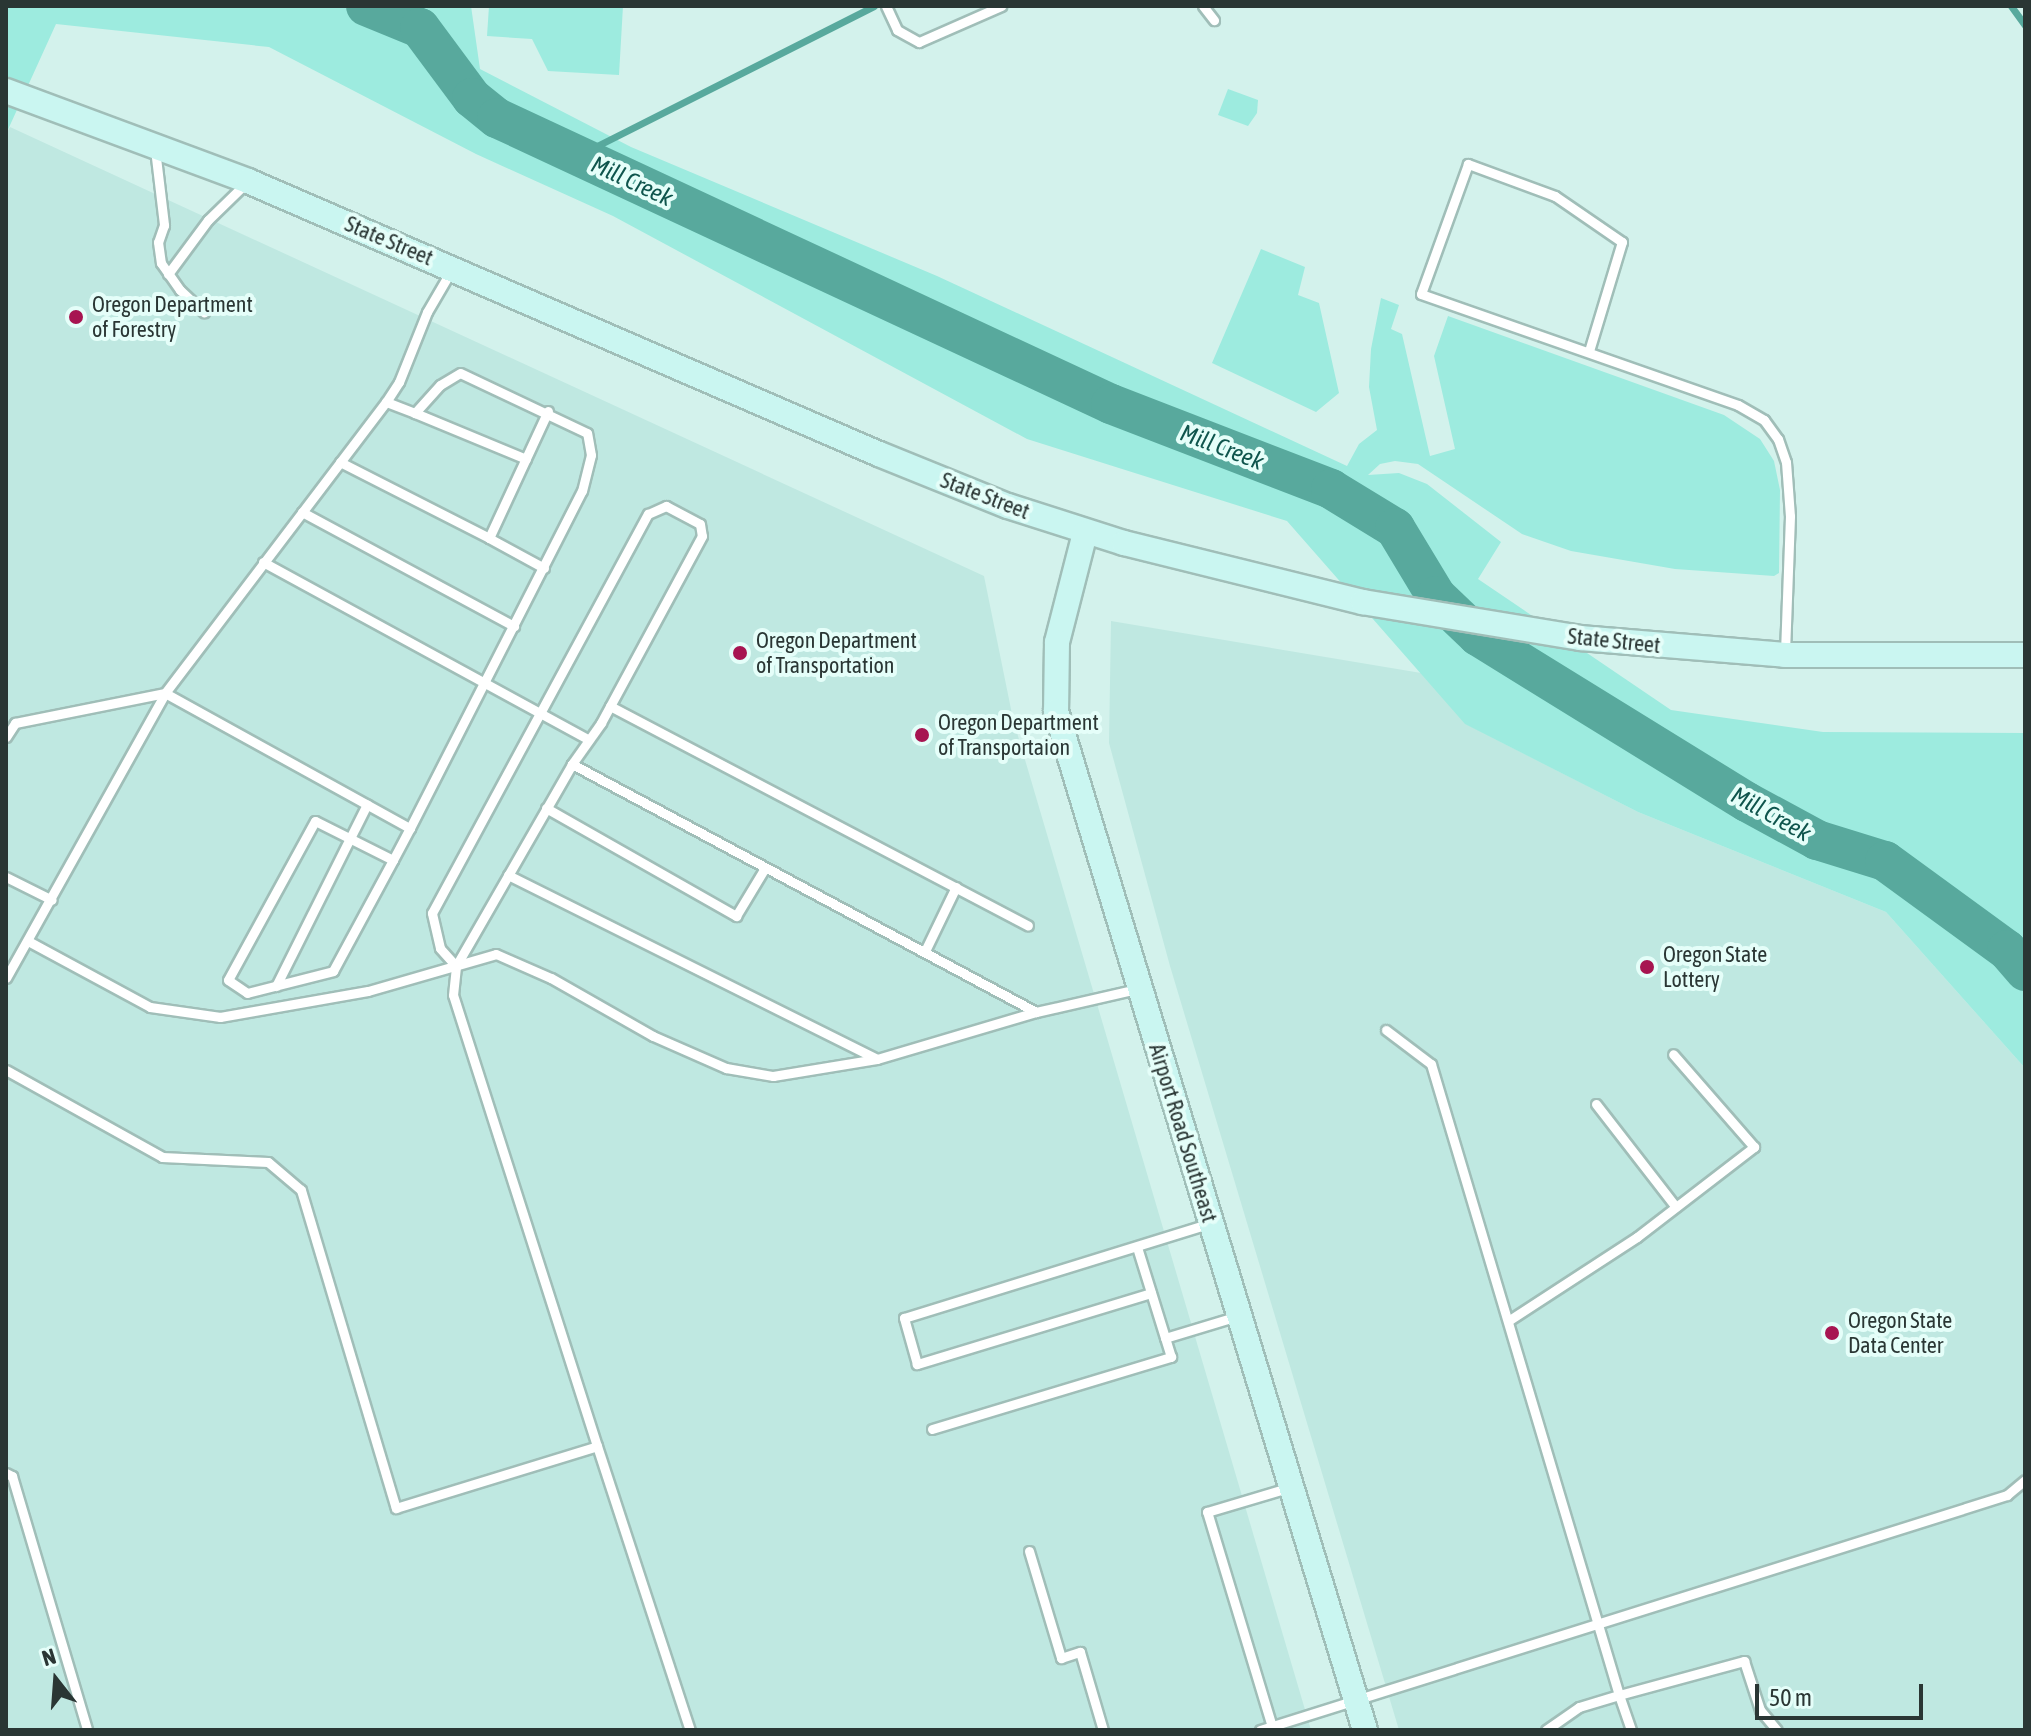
<!DOCTYPE html>
<style>
body{margin:0}
#map{position:relative;width:2031px;height:1736px;overflow:hidden;background:#d3f2ec;font-family:"Asap Condensed",sans-serif}
div>[style]{position:absolute}
.built>*{inset:0;background:#bfe8e1}
.green>*{inset:0;background:#9debdf}
.stream>*{height:7px;margin:-3.5px;padding:0 3.5px;transform-origin:3.5px;border-radius:3.5px;background:#58a99d}
.river>*{height:40px;margin:-20px;padding:0 20px;transform-origin:20px;border-radius:20px;background:#58a99d}
.roads{filter:drop-shadow(2px 0 #a0beb8) drop-shadow(-2px 0 #a0beb8) drop-shadow(0 2px #a0beb8) drop-shadow(0 -2px #a0beb8)}
.service>*{height:9px;margin:-4.5px;padding:0 4.5px;transform-origin:4.5px;border-radius:4.5px;background:#fff}
.secondary>*{height:24px;margin:-12px;padding:0 12px;transform-origin:12px;border-radius:12px;background:#caf6f1}
.dots>*{width:22px;height:22px;translate:-50% -50%;box-sizing:border-box;border:4px solid #e5fef9;border-radius:50%}
span{translate:-50% -50%;white-space:nowrap;text-align:center;line-height:1.15;-webkit-text-stroke:8px #e5fef9;paint-order:stroke}
.street-label{font-size:22px;color:#2a3634}
.poi-label{font-size:22px;color:#2a3634}
.left{translate:0 -50%;text-align:left}
.water-label{font-size:24px;color:#0f554d;font-style:italic}
.frame{position:absolute;inset:0;border:8px solid #2a3634;pointer-events:none}
.north{position:absolute;left:16px;top:1640px;width:80px;height:80px;-webkit-text-stroke:6px #e5fef9;paint-order:stroke;rotate:343deg;font-size:22px;font-weight:700;line-height:32px;text-align:center;color:#2a3634}
.north::after{content:'';display:block;margin:auto;width:28px;height:36px;background:#2a3634;clip-path:polygon(50% 0,100% 100%,50% 72%,0 100%)}
.scale{position:absolute;left:1755px;top:1684px;width:168px;height:36px;box-sizing:border-box;border:4px solid #2a3634;border-top:0;padding-left:10px;font-size:24px;line-height:28px;white-space:nowrap;color:#2a3634;-webkit-text-stroke:6px #e5fef9;paint-order:stroke}
</style>
<div id="map">
<div class="built">
<div style="clip-path:polygon(10px 127px,984px 576px,1013px 719px,1311px 1730px,6px 1730px,6px 134px)"></div>
<div style="clip-path:polygon(1111px 621px,1421px 673px,1466px 724px,1638px 812px,1886px 912px,2025px 1068px,2025px 1730px,1399px 1730px,1170px 966px,1109px 743px)"></div>
</div>
<div class="green">
<div style="clip-path:polygon(6px 6px,471px 6px,480px 69px,631px 147px,937px 276px,1347px 466px,1359px 444px,1377px 430px,1369px 387px,1371px 349px,1381px 298px,1399px 305px,1391px 329px,1402px 334px,1430px 456px,1455px 449px,1434px 356px,1448px 316px,1724px 415px,1760px 439px,1774px 461px,1780px 490px,1779px 573px,1774px 576px,1675px 569px,1571px 551px,1522px 534px,1418px 464px,1395px 461px,1380px 464px,1368px 475px,1399px 473px,1427px 484px,1501px 542px,1478px 579px,1671px 710px,1823px 732px,2025px 733px,2025px 1068px,1886px 912px,1638px 812px,1465px 724px,1287px 521px,1027px 439px,613px 216px,476px 154px,269px 47px,56px 24px,6px 134px)"></div>
<div style="clip-path:polygon(489px 6px,623px 6px,619px 75px,548px 71px,532px 39px,487px 36px)"></div>
<div style="clip-path:polygon(1228px 89px,1258px 100px,1257px 113px,1248px 126px,1218px 115px)"></div>
<div style="clip-path:polygon(1261px 249px,1305px 267px,1298px 295px,1319px 303px,1339px 393px,1316px 412px,1212px 363px)"></div>
</div>
<div class="stream">
<div style="left:2011px;top:6px;width:24px;rotate:54deg"></div>
<div style="left:581px;top:154px;width:328px;rotate:-26.8deg"></div>
</div>
<div class="river">
<div style="left:366px;top:6px;width:58px;rotate:22.2deg"></div>
<div style="left:420px;top:28px;width:87px;rotate:53.4deg"></div>
<div style="left:472px;top:98px;width:32px;rotate:39deg"></div>
<div style="left:497px;top:118px;width:677px;rotate:24.98deg"></div>
<div style="left:1111px;top:404px;width:236px;rotate:21.1deg"></div>
<div style="left:1331px;top:489px;width:75px;rotate:31.4deg"></div>
<div style="left:1395px;top:528px;width:79px;rotate:58.9deg"></div>
<div style="left:1436px;top:596px;width:58px;rotate:43.6deg"></div>
<div style="left:1478px;top:636px;width:316px;rotate:31.7deg"></div>
<div style="left:1747px;top:802px;width:80px;rotate:28.5deg"></div>
<div style="left:1817px;top:840px;width:71px;rotate:17.2deg"></div>
<div style="left:1885px;top:861px;width:151px;rotate:36.1deg"></div>
<div style="left:2007px;top:950px;width:28px;rotate:49deg"></div>
</div>
<div class="roads">
<div class="service">
<div style="left:886px;top:6px;width:26px;rotate:65deg"></div>
<div style="left:897px;top:30px;width:25px;rotate:29deg"></div>
<div style="left:919px;top:42px;width:90px;rotate:-23.7deg"></div>
<div style="left:1203px;top:6px;width:18px;rotate:52deg"></div>
<div style="left:155px;top:149px;width:77px;rotate:83.2deg"></div>
<div style="left:164px;top:225px;width:18px;rotate:109deg"></div>
<div style="left:158px;top:242px;width:21px;rotate:82deg"></div>
<div style="left:161px;top:263px;width:33px;rotate:55deg"></div>
<div style="left:180px;top:290px;width:33px;rotate:43deg"></div>
<div style="left:168px;top:274px;width:67px;rotate:-53.5deg"></div>
<div style="left:208px;top:220px;width:53px;rotate:-44.2deg"></div>
<div style="left:1589px;top:351px;width:114px;rotate:-73.2deg"></div>
<div style="left:1622px;top:242px;width:81px;rotate:-145.5deg"></div>
<div style="left:1555px;top:196px;width:93px;rotate:-159.8deg"></div>
<div style="left:1468px;top:164px;width:138px;rotate:109.9deg"></div>
<div style="left:1421px;top:294px;width:336px;rotate:19.3deg"></div>
<div style="left:1738px;top:405px;width:30px;rotate:30deg"></div>
<div style="left:1764px;top:420px;width:24px;rotate:54deg"></div>
<div style="left:1778px;top:439px;width:24px;rotate:71deg"></div>
<div style="left:1786px;top:462px;width:54px;rotate:85.8deg"></div>
<div style="left:1790px;top:516px;width:136px;rotate:92.1deg"></div>
<div style="left:415px;top:413px;width:120px;rotate:22.5deg"></div>
<div style="left:340px;top:462px;width:167px;rotate:27deg"></div>
<div style="left:302px;top:512px;width:241px;rotate:28.3deg"></div>
<div style="left:263px;top:562px;width:371px;rotate:28.6deg"></div>
<div style="left:544px;top:568px;width:63px;rotate:-151.4deg"></div>
<div style="left:489px;top:538px;width:140px;rotate:-65.1deg"></div>
<div style="left:610px;top:706px;width:472px;rotate:27.7deg"></div>
<div style="left:6px;top:737px;width:17px;rotate:-57deg"></div>
<div style="left:15px;top:723px;width:153px;rotate:-11.3deg"></div>
<div style="left:165px;top:693px;width:280px;rotate:28.9deg"></div>
<div style="left:410px;top:828px;width:378px;rotate:-63deg"></div>
<div style="left:582px;top:491px;width:37px;rotate:-76deg"></div>
<div style="left:591px;top:455px;width:22px;rotate:-100deg"></div>
<div style="left:587px;top:433px;width:140px;rotate:-154.7deg"></div>
<div style="left:460px;top:373px;width:23px;rotate:149deg"></div>
<div style="left:440px;top:385px;width:38px;rotate:132deg"></div>
<div style="left:415px;top:413px;width:31px;rotate:-159deg"></div>
<div style="left:546px;top:808px;width:219px;rotate:29.6deg"></div>
<div style="left:736px;top:916px;width:56px;rotate:-58.9deg"></div>
<div style="left:393px;top:860px;width:87px;rotate:-153.4deg"></div>
<div style="left:315px;top:821px;width:181px;rotate:118.7deg"></div>
<div style="left:228px;top:980px;width:23px;rotate:34deg"></div>
<div style="left:247px;top:993px;width:89px;rotate:-14.3deg"></div>
<div style="left:333px;top:971px;width:126px;rotate:-61.6deg"></div>
<div style="left:393px;top:860px;width:36px;rotate:-62deg"></div>
<div style="left:508px;top:875px;width:412px;rotate:26.5deg"></div>
<div style="left:6px;top:877px;width:51px;rotate:26.6deg"></div>
<div style="left:28px;top:941px;width:139px;rotate:28.4deg"></div>
<div style="left:150px;top:1007px;width:71px;rotate:8.1deg"></div>
<div style="left:220px;top:1017px;width:150px;rotate:-10deg"></div>
<div style="left:368px;top:991px;width:133px;rotate:-16.1deg"></div>
<div style="left:496px;top:954px;width:60px;rotate:23.6deg"></div>
<div style="left:551px;top:978px;width:117px;rotate:29.6deg"></div>
<div style="left:653px;top:1036px;width:80px;rotate:23.7deg"></div>
<div style="left:726px;top:1068px;width:48px;rotate:9.7deg"></div>
<div style="left:773px;top:1076px;width:105px;rotate:-9.3deg"></div>
<div style="left:877px;top:1059px;width:166px;rotate:-16.5deg"></div>
<div style="left:1036px;top:1012px;width:104px;rotate:-12.8deg"></div>
<div style="left:925px;top:951px;width:71px;rotate:-64.2deg"></div>
<div style="left:456px;top:966px;width:24px;rotate:-132deg"></div>
<div style="left:440px;top:948px;width:36px;rotate:-103deg"></div>
<div style="left:432px;top:913px;width:454px;rotate:-61.6deg"></div>
<div style="left:648px;top:514px;width:20px;rotate:-24deg"></div>
<div style="left:666px;top:506px;width:38px;rotate:28deg"></div>
<div style="left:700px;top:524px;width:12px;rotate:81deg"></div>
<div style="left:702px;top:536px;width:213px;rotate:118.4deg"></div>
<div style="left:601px;top:723px;width:50px;rotate:125.3deg"></div>
<div style="left:6px;top:978px;width:326px;rotate:-60.8deg"></div>
<div style="left:165px;top:693px;width:365px;rotate:-52.8deg"></div>
<div style="left:386px;top:402px;width:24px;rotate:-57deg"></div>
<div style="left:399px;top:382px;width:75px;rotate:-68.2deg"></div>
<div style="left:427px;top:312px;width:48px;rotate:-59.7deg"></div>
<div style="left:276px;top:986px;width:203px;rotate:-63.4deg"></div>
<div style="left:1386px;top:1030px;width:56px;rotate:37.1deg"></div>
<div style="left:1431px;top:1064px;width:658px;rotate:73.41deg"></div>
<div style="left:1619px;top:1695px;width:130px;rotate:-15.2deg"></div>
<div style="left:1744px;top:1661px;width:52px;rotate:71.9deg"></div>
<div style="left:1760px;top:1710px;width:26px;rotate:50deg"></div>
<div style="left:6px;top:1070px;width:179px;rotate:29.1deg"></div>
<div style="left:162px;top:1157px;width:106px;rotate:2.7deg"></div>
<div style="left:268px;top:1162px;width:43px;rotate:40.3deg"></div>
<div style="left:301px;top:1190px;width:332px;rotate:73.4deg"></div>
<div style="left:396px;top:1508px;width:210px;rotate:-17.1deg"></div>
<div style="left:597px;top:1446px;width:299px;rotate:71.9deg"></div>
<div style="left:1596px;top:1104px;width:130px;rotate:52.2deg"></div>
<div style="left:1151px;top:1293px;width:245px;rotate:163.1deg"></div>
<div style="left:917px;top:1364px;width:48px;rotate:-105.8deg"></div>
<div style="left:904px;top:1318px;width:321px;rotate:-17.2deg"></div>
<div style="left:1508px;top:1321px;width:154px;rotate:-33.1deg"></div>
<div style="left:1637px;top:1237px;width:148px;rotate:-37.6deg"></div>
<div style="left:1754px;top:1147px;width:123px;rotate:-131.1deg"></div>
<div style="left:1165px;top:1338px;width:76px;rotate:-16.8deg"></div>
<div style="left:932px;top:1429px;width:250px;rotate:-16.8deg"></div>
<div style="left:1171px;top:1357px;width:115px;rotate:-107.2deg"></div>
<div style="left:597px;top:1446px;width:473px;rotate:-107.7deg"></div>
<div style="left:453px;top:995px;width:29px;rotate:-84deg"></div>
<div style="left:456px;top:966px;width:233px;rotate:-60.1deg"></div>
<div style="left:572px;top:764px;width:526px;rotate:28.12deg"></div>
<div style="left:6px;top:1473px;width:7px;rotate:27deg"></div>
<div style="left:12px;top:1476px;width:265px;rotate:73.5deg"></div>
<div style="left:1029px;top:1551px;width:112px;rotate:73.3deg"></div>
<div style="left:1061px;top:1658px;width:20px;rotate:-18deg"></div>
<div style="left:1080px;top:1652px;width:81px;rotate:73.6deg"></div>
<div style="left:1260px;top:1730px;width:783px;rotate:-17.46deg"></div>
<div style="left:2007px;top:1495px;width:23px;rotate:-40deg"></div>
<div style="left:1273px;top:1730px;width:228px;rotate:-106.8deg"></div>
<div style="left:1207px;top:1512px;width:88px;rotate:-16.6deg"></div>
<div style="left:1546px;top:1730px;width:40px;rotate:-34.9deg"></div>
<div style="left:1579px;top:1707px;width:42px;rotate:-16.7deg"></div>
<div style="left:1619px;top:1695px;width:37px;rotate:71deg"></div>
</div>
<div class="secondary">
<div style="left:6px;top:91px;width:258px;rotate:20.4deg"></div>
<div style="left:248px;top:181px;width:688px;rotate:23.4deg"></div>
<div style="left:879px;top:454px;width:139px;rotate:22deg"></div>
<div style="left:1008px;top:506px;width:122px;rotate:17.7deg"></div>
<div style="left:1124px;top:543px;width:246px;rotate:13.9deg"></div>
<div style="left:1363px;top:602px;width:220px;rotate:9.4deg"></div>
<div style="left:1580px;top:638px;width:206px;rotate:4.7deg"></div>
<div style="left:1785px;top:655px;width:240px"></div>
<div style="left:1085px;top:533px;width:113px;rotate:104.4deg"></div>
<div style="left:1057px;top:642px;width:69px;rotate:90.8deg"></div>
<div style="left:1056px;top:711px;width:1065px;rotate:73.13deg"></div>
</div>
</div>
<div class="dots">
<div style="left:76px;top:317px;background:#a71551"></div>
<div style="left:740px;top:653px;background:#a71551"></div>
<div style="left:922px;top:735px;background:#a71551"></div>
<div style="left:1647px;top:967px;background:#a71551"></div>
<div style="left:1832px;top:1333px;background:#a71551"></div>
</div>
<div class="street-label">
<span style="left:389px;top:241px;rotate:23deg">State Street</span>
<span style="left:985px;top:496px;rotate:21deg">State Street</span>
<span style="left:1614px;top:641px;rotate:6deg">State Street</span>
<span style="left:1183px;top:1133px;rotate:73deg">Airport Road Southeast</span>
</div>
<div class="poi-label">
<span class="left" style="left:92px;top:317px">Oregon Department<br>of Forestry</span>
<span class="left" style="left:756px;top:653px">Oregon Department<br>of Transportation</span>
<span class="left" style="left:938px;top:735px">Oregon Department<br>of Transportaion</span>
<span class="left" style="left:1663px;top:967px">Oregon State<br>Lottery</span>
<span class="left" style="left:1848px;top:1333px">Oregon State<br>Data Center</span>
</div>
<div class="water-label">
<span style="left:632px;top:181px;rotate:25deg">Mill Creek</span>
<span style="left:1222px;top:447px;rotate:21deg">Mill Creek</span>
<span style="left:1771px;top:814px;rotate:29deg">Mill Creek</span>
</div>
<div class="frame"></div>
<div class="north">N</div>
<div class="scale">50 m</div>
</div>
